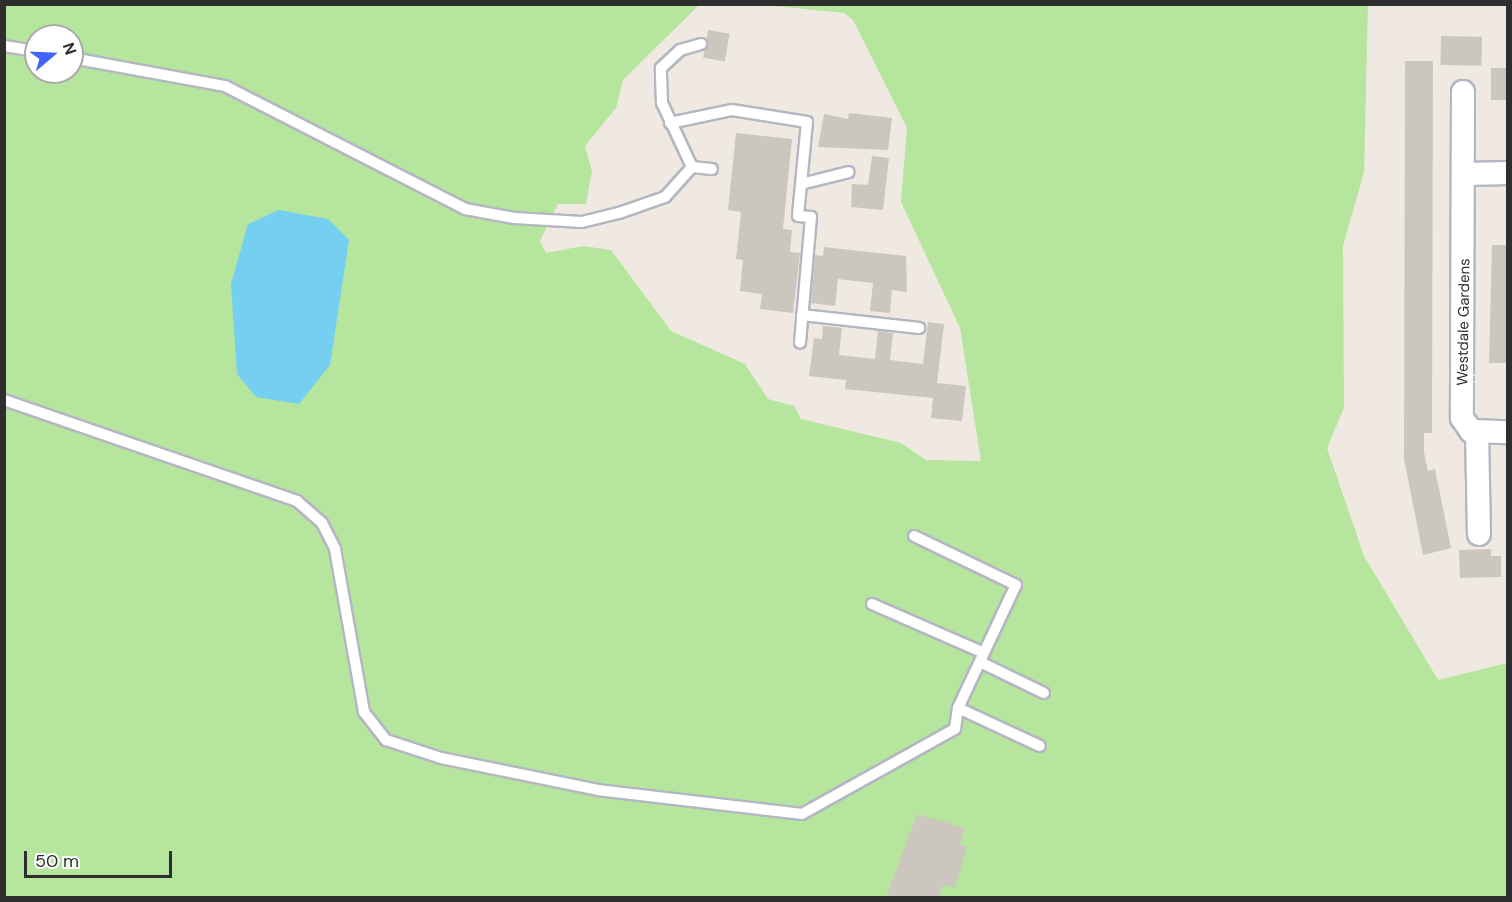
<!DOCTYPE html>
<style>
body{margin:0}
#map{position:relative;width:1512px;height:902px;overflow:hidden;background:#efe9e1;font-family:"DM Sans",sans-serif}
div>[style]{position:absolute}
.green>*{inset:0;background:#b6e59e}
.water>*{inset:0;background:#75cff0}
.building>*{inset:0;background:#cbc7bf;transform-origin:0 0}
.roads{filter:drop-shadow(2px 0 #b4b7c1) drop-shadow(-2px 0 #b4b7c1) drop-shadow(0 2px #b4b7c1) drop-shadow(0 -2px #b4b7c1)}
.service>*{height:10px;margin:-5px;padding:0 5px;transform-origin:5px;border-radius:5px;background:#fff}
.minor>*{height:22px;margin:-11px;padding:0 11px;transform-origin:11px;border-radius:11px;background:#fff}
span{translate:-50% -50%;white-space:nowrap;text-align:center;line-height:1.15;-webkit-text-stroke:5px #fff;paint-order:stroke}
.street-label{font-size:15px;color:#2e2e2e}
.frame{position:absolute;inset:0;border:6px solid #2e2e2e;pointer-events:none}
.north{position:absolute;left:24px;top:24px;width:60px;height:60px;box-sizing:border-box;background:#fff;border:2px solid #ababab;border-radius:50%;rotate:71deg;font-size:16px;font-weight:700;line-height:24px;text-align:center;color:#2e2e2e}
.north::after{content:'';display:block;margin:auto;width:21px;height:27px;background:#4264fb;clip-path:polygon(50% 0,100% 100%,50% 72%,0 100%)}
.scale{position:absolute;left:24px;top:851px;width:148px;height:27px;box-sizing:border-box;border:3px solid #2e2e2e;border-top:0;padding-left:8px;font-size:18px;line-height:21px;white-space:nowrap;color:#2e2e2e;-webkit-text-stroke:4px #fff;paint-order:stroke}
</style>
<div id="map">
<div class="green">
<div style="clip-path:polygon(evenodd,1368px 4px,1364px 172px,1343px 246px,1344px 408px,1327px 448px,1364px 556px,1438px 680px,1507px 663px,1507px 897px,5px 898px,5px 5px,699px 5px,623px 80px,616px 108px,585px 146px,592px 171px,586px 204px,558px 204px,540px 241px,546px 253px,583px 246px,611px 250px,671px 331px,745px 364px,768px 399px,794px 406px,801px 419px,901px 443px,926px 460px,981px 461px,960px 328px,901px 202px,907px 128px,853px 20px,844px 13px,766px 5px,1368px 4px,36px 36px,72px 36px,72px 72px,36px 72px,36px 36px)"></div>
</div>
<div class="water">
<div style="clip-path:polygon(279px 210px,328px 219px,349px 240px,330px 365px,299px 404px,256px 397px,237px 374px,231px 284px,248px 224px)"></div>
</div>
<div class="building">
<div style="left:708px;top:30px;width:22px;height:28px;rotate:10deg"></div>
<div style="left:1441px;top:36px;width:41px;height:29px;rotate:1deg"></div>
<div style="clip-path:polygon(1405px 61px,1433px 61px,1432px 433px,1424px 433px,1424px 452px,1428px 471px,1435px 469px,1451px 548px,1423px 555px,1404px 459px)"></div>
<div style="left:1491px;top:68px;width:17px;height:32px"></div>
<div style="clip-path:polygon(849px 113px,892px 118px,888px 150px,818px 147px,824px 114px,848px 119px)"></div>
<div style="clip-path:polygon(736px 133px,792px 139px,783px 229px,792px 230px,790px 252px,800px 253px,793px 313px,760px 309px,762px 294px,740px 291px,743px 260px,736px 259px,741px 212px,728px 210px)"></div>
<div style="clip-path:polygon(872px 156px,889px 158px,883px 210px,851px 207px,852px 184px,868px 185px)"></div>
<div style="clip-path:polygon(1492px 245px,1508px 245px,1508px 363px,1489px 363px)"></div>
<div style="clip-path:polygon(824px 247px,906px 256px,907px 292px,892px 290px,890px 313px,870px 311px,873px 283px,838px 279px,835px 306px,811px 303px,815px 255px,823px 256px)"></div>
<div style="clip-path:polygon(928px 322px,944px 324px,937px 383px,966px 386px,962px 421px,931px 418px,933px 398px,845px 389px,846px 380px,809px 376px,814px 338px,822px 339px,823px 326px,842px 328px,839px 355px,875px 359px,878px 331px,893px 333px,890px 360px,923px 364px)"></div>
<div style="clip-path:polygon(1491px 549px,1491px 556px,1501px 556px,1501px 577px,1460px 578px,1459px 550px)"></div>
<div style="clip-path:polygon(917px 814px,965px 828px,960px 845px,967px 847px,955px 888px,943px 885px,939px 897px,886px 897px)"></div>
</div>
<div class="roads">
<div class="service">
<div style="left:4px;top:46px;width:32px;rotate:9deg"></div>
<div style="left:72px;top:58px;width:156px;rotate:10.4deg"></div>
<div style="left:225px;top:86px;width:270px;rotate:27.1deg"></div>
<div style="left:465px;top:209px;width:50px;rotate:10.4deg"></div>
<div style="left:514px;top:218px;width:68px;rotate:3.4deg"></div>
<div style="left:582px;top:222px;width:38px;rotate:-14deg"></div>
<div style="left:619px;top:213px;width:49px;rotate:-19.2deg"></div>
<div style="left:665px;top:197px;width:40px;rotate:-48deg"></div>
<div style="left:692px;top:167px;width:20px;rotate:6deg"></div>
<div style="left:670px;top:123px;width:63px;rotate:-11.8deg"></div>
<div style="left:732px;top:110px;width:76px;rotate:9.1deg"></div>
<div style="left:807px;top:122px;width:94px;rotate:95.5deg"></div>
<div style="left:798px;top:216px;width:13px;rotate:4deg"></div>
<div style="left:811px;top:217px;width:126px;rotate:95deg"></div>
<div style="left:692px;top:167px;width:71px;rotate:-115.1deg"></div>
<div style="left:662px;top:103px;width:35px;rotate:-92deg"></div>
<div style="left:661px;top:68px;width:26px;rotate:-43deg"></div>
<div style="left:680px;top:50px;width:22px;rotate:-16deg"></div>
<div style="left:801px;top:184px;width:49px;rotate:-14deg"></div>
<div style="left:802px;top:315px;width:118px;rotate:6.3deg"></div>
<div style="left:4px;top:400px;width:310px;rotate:19deg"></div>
<div style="left:297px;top:501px;width:33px;rotate:41deg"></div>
<div style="left:322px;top:523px;width:29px;rotate:63deg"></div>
<div style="left:335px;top:549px;width:166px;rotate:79.9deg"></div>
<div style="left:364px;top:712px;width:36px;rotate:52deg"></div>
<div style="left:386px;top:740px;width:58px;rotate:18.1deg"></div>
<div style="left:441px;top:758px;width:160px;rotate:11.5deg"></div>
<div style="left:598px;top:790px;width:205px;rotate:6.7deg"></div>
<div style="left:802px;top:814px;width:175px;rotate:-29.1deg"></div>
<div style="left:955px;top:729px;width:21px;rotate:-82deg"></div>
<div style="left:958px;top:708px;width:136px;rotate:-64.8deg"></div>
<div style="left:1016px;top:585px;width:113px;rotate:-154.3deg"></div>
<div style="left:872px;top:604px;width:122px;rotate:23.6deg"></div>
<div style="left:980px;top:662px;width:71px;rotate:25.8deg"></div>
<div style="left:958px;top:708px;width:90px;rotate:24.9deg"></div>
</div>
<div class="minor">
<div style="left:1463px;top:92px;width:326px;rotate:90.2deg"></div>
<div style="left:1462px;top:418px;width:16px;rotate:55deg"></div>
<div style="left:1471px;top:431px;width:37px;rotate:2deg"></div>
<div style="left:1466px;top:174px;width:42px;rotate:-1.4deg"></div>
<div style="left:1477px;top:431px;width:103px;rotate:88.9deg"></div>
</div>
</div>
<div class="street-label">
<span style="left:1464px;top:322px;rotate:-89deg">Westdale Gardens</span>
</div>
<div class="frame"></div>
<div class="north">N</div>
<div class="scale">50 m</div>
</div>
